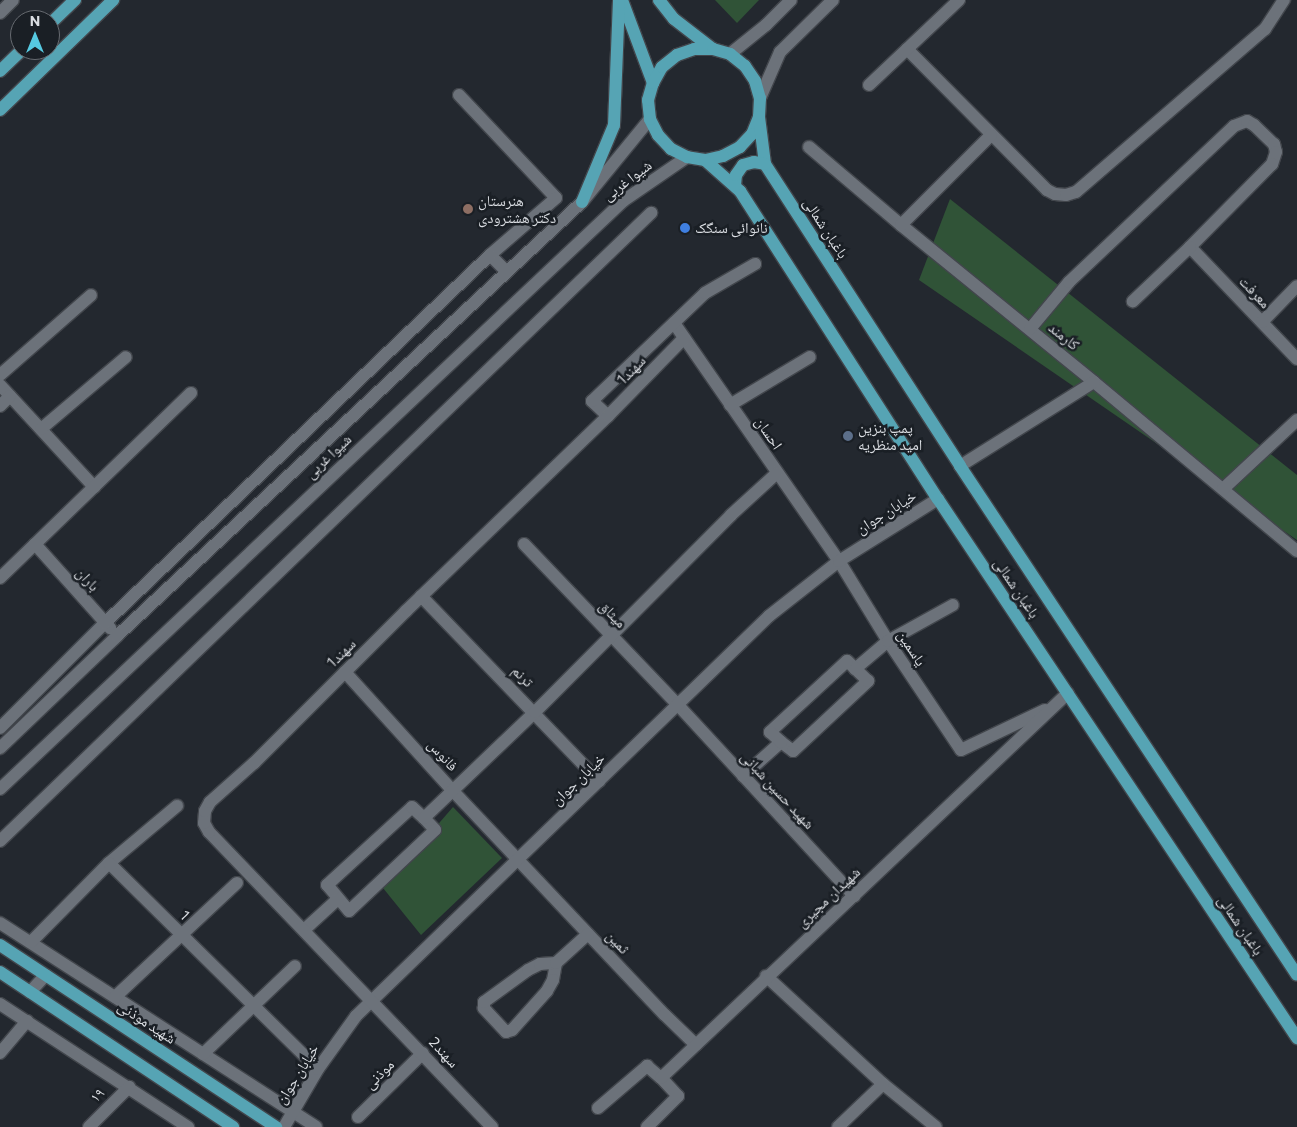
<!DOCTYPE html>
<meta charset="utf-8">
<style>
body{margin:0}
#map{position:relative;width:1297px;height:1127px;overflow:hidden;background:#23282f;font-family:Commissioner,"Noto Naskh Arabic",sans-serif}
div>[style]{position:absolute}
.green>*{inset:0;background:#305337}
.roads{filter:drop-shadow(1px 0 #42464c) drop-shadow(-1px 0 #42464c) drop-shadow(0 1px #42464c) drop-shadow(0 -1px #42464c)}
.minor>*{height:12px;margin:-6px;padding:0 6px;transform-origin:6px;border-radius:6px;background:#6c727a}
.major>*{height:12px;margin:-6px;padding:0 6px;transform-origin:6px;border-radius:6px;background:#56a4b4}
.dots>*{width:14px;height:14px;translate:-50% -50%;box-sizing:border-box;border:2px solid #1a1f25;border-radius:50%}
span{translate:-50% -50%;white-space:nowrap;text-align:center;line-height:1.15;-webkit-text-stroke:5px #1a1f25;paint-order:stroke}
.street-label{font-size:15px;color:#dadde2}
.poi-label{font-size:15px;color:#dadde2}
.left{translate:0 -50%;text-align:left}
.north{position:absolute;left:10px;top:10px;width:50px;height:50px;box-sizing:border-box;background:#1a1f25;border:1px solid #676b71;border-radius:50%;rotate:0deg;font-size:14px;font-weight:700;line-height:20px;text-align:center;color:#dadde2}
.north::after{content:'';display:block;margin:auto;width:18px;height:22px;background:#56c9e1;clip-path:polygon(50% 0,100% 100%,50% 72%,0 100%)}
</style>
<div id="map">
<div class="green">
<div style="clip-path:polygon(715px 0,759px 0,737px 23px)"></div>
<div style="clip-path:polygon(950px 199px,1297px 475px,1297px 540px,919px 280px)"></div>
<div style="clip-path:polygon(453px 807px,502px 858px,421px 935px,383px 888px)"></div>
</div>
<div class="roads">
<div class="minor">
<div style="left:0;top:13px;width:18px;rotate:-45deg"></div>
<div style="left:907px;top:49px;width:199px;rotate:45.2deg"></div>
<div style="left:1047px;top:190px;width:9px;rotate:27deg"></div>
<div style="left:1055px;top:194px;width:11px;rotate:5deg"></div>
<div style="left:1066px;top:195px;width:10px;rotate:-17deg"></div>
<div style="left:1076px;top:192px;width:250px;rotate:-40.8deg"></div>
<div style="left:1265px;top:29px;width:35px;rotate:-57deg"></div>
<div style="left:730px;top:54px;width:46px;rotate:-38.9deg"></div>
<div style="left:766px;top:25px;width:35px;rotate:-45deg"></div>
<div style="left:869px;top:85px;width:124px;rotate:-43.4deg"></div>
<div style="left:459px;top:95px;width:141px;rotate:46.7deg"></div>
<div style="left:556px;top:198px;width:87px;rotate:139.2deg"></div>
<div style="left:490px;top:255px;width:23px;rotate:45deg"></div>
<div style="left:760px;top:98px;width:50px;rotate:-66.5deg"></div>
<div style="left:780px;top:52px;width:74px;rotate:-44.5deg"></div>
<div style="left:809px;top:147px;width:121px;rotate:40.3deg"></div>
<div style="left:901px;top:225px;width:249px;rotate:39.1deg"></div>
<div style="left:1094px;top:382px;width:264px;rotate:39.8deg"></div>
<div style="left:901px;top:225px;width:127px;rotate:-45deg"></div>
<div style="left:1190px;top:247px;width:155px;rotate:46.3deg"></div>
<div style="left:1262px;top:322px;width:50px;rotate:-45.8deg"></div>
<div style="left:674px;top:323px;width:290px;rotate:55.3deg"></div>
<div style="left:839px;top:561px;width:94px;rotate:58.5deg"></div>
<div style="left:888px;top:641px;width:131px;rotate:56.2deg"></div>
<div style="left:961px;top:750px;width:93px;rotate:-25.5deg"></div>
<div style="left:1030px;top:329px;width:61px;rotate:-50.3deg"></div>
<div style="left:1069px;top:282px;width:227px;rotate:-43.4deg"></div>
<div style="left:1234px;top:126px;width:14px;rotate:-21deg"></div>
<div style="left:1247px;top:121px;width:8px;rotate:30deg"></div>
<div style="left:1254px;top:125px;width:28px;rotate:44deg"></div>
<div style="left:1274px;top:144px;width:8px;rotate:76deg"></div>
<div style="left:1276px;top:152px;width:13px;rotate:108deg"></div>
<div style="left:1272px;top:164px;width:117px;rotate:134.7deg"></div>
<div style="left:1190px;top:247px;width:79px;rotate:136.5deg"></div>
<div style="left:0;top:375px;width:121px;rotate:-41.3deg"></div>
<div style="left:0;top:385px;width:139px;rotate:47.3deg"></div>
<div style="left:730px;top:405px;width:93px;rotate:-31deg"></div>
<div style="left:0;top:406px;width:14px;rotate:-45deg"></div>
<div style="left:608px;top:416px;width:22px;rotate:-137deg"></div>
<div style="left:592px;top:401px;width:156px;rotate:-43.7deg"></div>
<div style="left:705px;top:293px;width:58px;rotate:-30.1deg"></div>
<div style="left:41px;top:429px;width:111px;rotate:-40.3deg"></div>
<div style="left:960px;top:466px;width:158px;rotate:-32.1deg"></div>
<div style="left:1223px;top:489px;width:101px;rotate:-43deg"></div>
<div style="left:35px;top:544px;width:113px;rotate:48.2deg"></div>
<div style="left:524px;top:544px;width:223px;rotate:46.3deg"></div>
<div style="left:678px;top:705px;width:260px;rotate:47.3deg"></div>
<div style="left:0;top:578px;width:266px;rotate:-44.1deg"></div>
<div style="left:421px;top:596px;width:257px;rotate:46.1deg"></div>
<div style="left:855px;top:669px;width:43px;rotate:-40.3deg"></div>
<div style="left:888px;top:641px;width:74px;rotate:-29deg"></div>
<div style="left:345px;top:672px;width:161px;rotate:47.8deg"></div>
<div style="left:453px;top:791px;width:308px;rotate:46.6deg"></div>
<div style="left:665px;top:1015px;width:43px;rotate:44.1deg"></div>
<div style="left:0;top:728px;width:148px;rotate:-45deg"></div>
<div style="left:105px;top:623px;width:533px;rotate:-43.71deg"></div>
<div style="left:0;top:748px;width:162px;rotate:-43.7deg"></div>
<div style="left:117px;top:636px;width:636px;rotate:-43.03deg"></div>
<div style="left:582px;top:202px;width:107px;rotate:-50.7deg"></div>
<div style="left:743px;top:776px;width:51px;rotate:-41.8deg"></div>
<div style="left:781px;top:742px;width:15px;rotate:37deg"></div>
<div style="left:793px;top:751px;width:103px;rotate:-43deg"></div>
<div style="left:868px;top:681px;width:29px;rotate:-136deg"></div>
<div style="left:847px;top:661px;width:105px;rotate:137.3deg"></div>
<div style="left:770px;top:732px;width:15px;rotate:42deg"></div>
<div style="left:0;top:789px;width:857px;rotate:-43.34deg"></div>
<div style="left:623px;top:201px;width:78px;rotate:-34.5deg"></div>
<div style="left:424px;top:818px;width:16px;rotate:47deg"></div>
<div style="left:435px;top:830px;width:118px;rotate:136.7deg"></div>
<div style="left:349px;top:911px;width:34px;rotate:-130deg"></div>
<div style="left:327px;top:885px;width:115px;rotate:-42.5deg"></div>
<div style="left:412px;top:807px;width:16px;rotate:43deg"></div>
<div style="left:424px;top:818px;width:153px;rotate:-43.7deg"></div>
<div style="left:535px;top:712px;width:278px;rotate:-45.1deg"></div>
<div style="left:731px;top:515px;width:62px;rotate:-42.4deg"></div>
<div style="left:0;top:841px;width:905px;rotate:-43.97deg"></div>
<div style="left:109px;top:863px;width:89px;rotate:-40deg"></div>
<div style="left:0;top:923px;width:376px;rotate:32.8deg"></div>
<div style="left:304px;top:930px;width:46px;rotate:-42.4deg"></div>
<div style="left:31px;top:942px;width:111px;rotate:-45.4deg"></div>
<div style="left:109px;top:863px;width:293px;rotate:44.6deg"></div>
<div style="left:556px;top:963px;width:17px;rotate:100deg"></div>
<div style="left:553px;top:980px;width:13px;rotate:119deg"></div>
<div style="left:547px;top:991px;width:52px;rotate:131.9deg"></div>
<div style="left:512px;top:1030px;width:6px;rotate:162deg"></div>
<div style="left:506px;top:1032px;width:33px;rotate:-133deg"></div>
<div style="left:484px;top:1008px;width:6px;rotate:-90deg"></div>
<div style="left:484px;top:1002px;width:54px;rotate:-36deg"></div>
<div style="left:528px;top:970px;width:13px;rotate:-27deg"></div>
<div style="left:540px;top:964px;width:16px;rotate:-4deg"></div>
<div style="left:556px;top:963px;width:43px;rotate:-42.2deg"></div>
<div style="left:766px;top:976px;width:159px;rotate:42.7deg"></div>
<div style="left:883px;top:1084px;width:68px;rotate:39.1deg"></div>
<div style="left:30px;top:992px;width:23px;rotate:-47deg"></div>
<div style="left:115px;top:997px;width:167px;rotate:-43.1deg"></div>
<div style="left:0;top:1004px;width:225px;rotate:33.2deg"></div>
<div style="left:0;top:1053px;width:42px;rotate:-49.8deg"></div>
<div style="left:203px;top:1054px;width:127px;rotate:-43.7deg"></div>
<div style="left:598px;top:1108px;width:65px;rotate:-40.6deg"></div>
<div style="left:647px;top:1066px;width:18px;rotate:41deg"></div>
<div style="left:358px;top:1117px;width:91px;rotate:-44.6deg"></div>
<div style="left:89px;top:1127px;width:57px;rotate:-45deg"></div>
<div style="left:284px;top:1127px;width:67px;rotate:-59.6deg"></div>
<div style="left:318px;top:1069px;width:65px;rotate:-54.4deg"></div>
<div style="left:356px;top:1016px;width:575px;rotate:-44.08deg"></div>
<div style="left:769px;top:616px;width:89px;rotate:-38.2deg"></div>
<div style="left:839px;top:561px;width:117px;rotate:-32.1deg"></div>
<div style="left:492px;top:1127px;width:409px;rotate:-133.8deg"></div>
<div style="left:209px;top:832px;width:10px;rotate:-119deg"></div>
<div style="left:204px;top:823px;width:12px;rotate:-85deg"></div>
<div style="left:205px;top:811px;width:10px;rotate:-61deg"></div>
<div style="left:210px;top:802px;width:59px;rotate:-41.6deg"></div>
<div style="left:254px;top:763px;width:215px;rotate:-45deg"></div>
<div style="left:406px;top:611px;width:281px;rotate:-44deg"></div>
<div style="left:608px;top:416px;width:109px;rotate:-45.7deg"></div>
<div style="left:647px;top:1127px;width:44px;rotate:-45deg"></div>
<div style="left:678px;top:1096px;width:25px;rotate:-133deg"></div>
<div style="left:661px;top:1078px;width:560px;rotate:-43.41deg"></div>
<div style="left:838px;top:1127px;width:62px;rotate:-43.7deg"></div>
</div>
<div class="major">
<div style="left:622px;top:0;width:89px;rotate:69.5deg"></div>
<div style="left:659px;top:0;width:24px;rotate:52deg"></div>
<div style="left:674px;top:19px;width:49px;rotate:37.6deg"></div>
<div style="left:50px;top:24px;width:35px;rotate:-44deg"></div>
<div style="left:0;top:71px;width:30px;rotate:-44deg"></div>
<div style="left:0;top:110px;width:158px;rotate:-44.2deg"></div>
<div style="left:759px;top:117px;width:18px;rotate:112deg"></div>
<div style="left:752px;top:134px;width:18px;rotate:133deg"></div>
<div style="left:740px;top:147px;width:19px;rotate:152deg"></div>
<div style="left:723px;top:156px;width:18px;rotate:167deg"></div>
<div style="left:705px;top:160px;width:18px;rotate:-171deg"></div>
<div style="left:687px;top:157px;width:18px;rotate:-153deg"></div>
<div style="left:671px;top:149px;width:19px;rotate:-133deg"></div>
<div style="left:658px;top:135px;width:18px;rotate:-117deg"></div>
<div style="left:650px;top:119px;width:19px;rotate:-96deg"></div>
<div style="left:648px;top:100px;width:18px;rotate:-74deg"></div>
<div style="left:653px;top:83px;width:18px;rotate:-61deg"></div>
<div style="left:662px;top:67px;width:19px;rotate:-39deg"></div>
<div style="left:677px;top:55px;width:18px;rotate:-19deg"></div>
<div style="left:694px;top:49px;width:19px"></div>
<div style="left:713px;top:49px;width:18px;rotate:16deg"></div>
<div style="left:730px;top:54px;width:19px;rotate:39deg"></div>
<div style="left:745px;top:66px;width:18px;rotate:56deg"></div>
<div style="left:755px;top:81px;width:18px;rotate:74deg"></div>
<div style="left:760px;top:98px;width:19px;rotate:93deg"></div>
<div style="left:759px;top:117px;width:47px;rotate:82.7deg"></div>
<div style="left:765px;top:164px;width:359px;rotate:57.1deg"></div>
<div style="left:960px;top:466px;width:610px;rotate:56.49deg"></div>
<div style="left:705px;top:160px;width:47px;rotate:41.5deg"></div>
<div style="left:740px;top:191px;width:366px;rotate:57.3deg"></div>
<div style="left:938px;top:499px;width:648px;rotate:56.33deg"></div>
<div style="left:735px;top:186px;width:11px;rotate:-85deg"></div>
<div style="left:736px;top:175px;width:12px;rotate:-55deg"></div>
<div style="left:743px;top:165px;width:11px;rotate:-15deg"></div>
<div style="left:754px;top:162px;width:11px;rotate:10deg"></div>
<div style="left:582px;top:202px;width:83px;rotate:-67.4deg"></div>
<div style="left:614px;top:125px;width:125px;rotate:-87.7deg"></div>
<div style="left:0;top:945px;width:331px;rotate:33.4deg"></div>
<div style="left:0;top:972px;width:280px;rotate:33.6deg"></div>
</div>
</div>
<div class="dots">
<div style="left:468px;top:209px;background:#8d6e63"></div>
<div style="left:685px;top:228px;background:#3f7fe0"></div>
<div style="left:848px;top:436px;background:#5c6f8a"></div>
</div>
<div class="street-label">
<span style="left:627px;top:180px;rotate:-37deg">شیوا غربی</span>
<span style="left:826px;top:228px;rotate:57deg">باغبان شمالی</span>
<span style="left:1255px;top:292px;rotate:47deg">معرفت</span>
<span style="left:1064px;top:336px;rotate:39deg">کارمند</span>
<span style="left:631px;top:370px;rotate:-46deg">1سهند</span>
<span style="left:769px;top:433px;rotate:56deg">احسان</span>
<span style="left:328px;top:456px;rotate:-43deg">شیوا غربی</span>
<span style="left:886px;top:512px;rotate:-32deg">خیابان جوان</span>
<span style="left:88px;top:579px;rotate:48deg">باران</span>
<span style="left:1017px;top:588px;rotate:56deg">باغبان شمالی</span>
<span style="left:613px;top:614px;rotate:46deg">میثاق</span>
<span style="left:912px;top:648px;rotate:57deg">یاسمین</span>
<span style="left:341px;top:653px;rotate:-45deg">1سهند</span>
<span style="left:523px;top:676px;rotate:45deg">ترنم</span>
<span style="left:443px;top:755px;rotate:48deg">فانوس</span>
<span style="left:578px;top:779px;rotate:-44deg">خیابان جوان</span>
<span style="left:778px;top:790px;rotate:47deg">شهید حسین شبانی</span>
<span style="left:828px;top:897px;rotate:-43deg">شهیدان مجیری</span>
<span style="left:185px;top:915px;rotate:45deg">1</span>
<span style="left:1241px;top:925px;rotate:56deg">باغبان شمالی</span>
<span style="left:618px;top:942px;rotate:47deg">ثمین</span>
<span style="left:147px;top:1022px;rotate:33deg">شهید موذنی</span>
<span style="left:444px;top:1052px;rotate:47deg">2سهند</span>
<span style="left:297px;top:1074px;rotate:-58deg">خیابان جوان</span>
<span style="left:379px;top:1074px;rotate:-45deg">موذنی</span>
<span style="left:97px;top:1095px;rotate:-46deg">۱۹</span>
</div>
<div class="poi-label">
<span class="left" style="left:478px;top:209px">هنرستان<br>دکتر هشترودی</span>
<span class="left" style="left:695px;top:228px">نانوائی سنگک</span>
<span class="left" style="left:858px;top:436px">پمپ بنزین<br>امید منظریه</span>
</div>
<div class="north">N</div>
</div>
